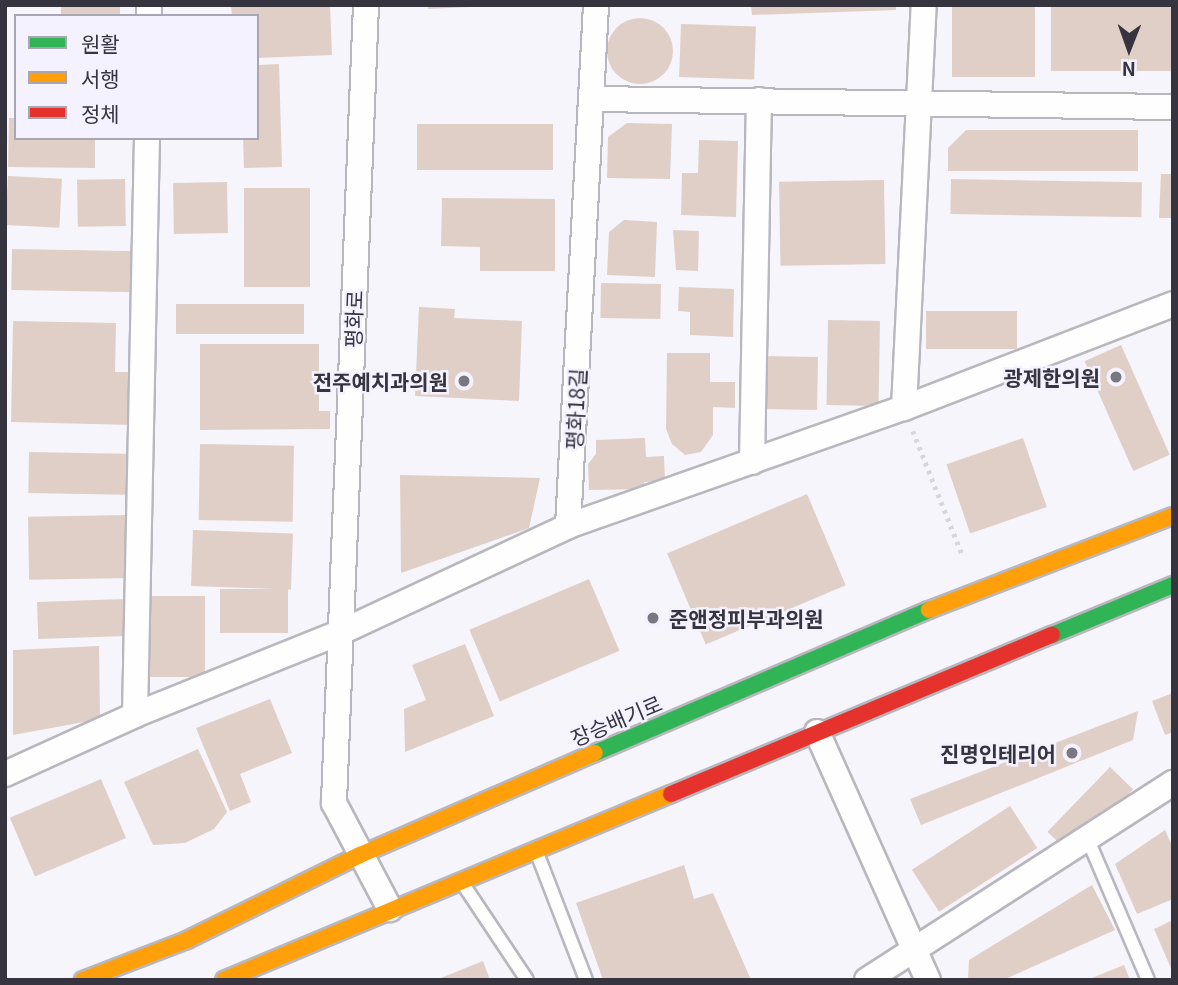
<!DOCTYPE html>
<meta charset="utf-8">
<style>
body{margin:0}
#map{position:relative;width:1178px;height:985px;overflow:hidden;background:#f6f5fb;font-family:Georgia,"Noto Sans KR",serif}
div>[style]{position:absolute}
.building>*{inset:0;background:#dfcfc7;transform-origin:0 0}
.round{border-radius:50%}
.path>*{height:4.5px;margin-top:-2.25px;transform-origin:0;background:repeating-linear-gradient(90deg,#d7d7d9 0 3.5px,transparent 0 8.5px)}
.roads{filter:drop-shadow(2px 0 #b8b7be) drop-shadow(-2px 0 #b8b7be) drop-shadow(0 2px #b8b7be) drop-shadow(0 -2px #b8b7be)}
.lane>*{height:12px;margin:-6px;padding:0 6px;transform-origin:6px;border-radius:6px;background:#fefefe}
.street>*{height:24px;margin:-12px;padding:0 12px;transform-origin:12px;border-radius:12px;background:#fefefe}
.fast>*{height:16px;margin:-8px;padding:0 8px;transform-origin:8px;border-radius:8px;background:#30b455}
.slow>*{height:16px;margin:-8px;padding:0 8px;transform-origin:8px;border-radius:8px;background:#ff9f0a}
.jam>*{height:16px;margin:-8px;padding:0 8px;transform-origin:8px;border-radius:8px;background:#e5322d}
.dots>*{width:19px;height:19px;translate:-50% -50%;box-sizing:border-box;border:4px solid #f4f2fe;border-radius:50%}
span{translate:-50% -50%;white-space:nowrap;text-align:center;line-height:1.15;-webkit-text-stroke:5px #f4f2fe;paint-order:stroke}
.street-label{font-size:21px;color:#36343f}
.poi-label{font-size:21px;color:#36343f;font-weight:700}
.right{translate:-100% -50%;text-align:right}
.left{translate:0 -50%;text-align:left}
.frame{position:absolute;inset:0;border:7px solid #36343f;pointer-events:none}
.legend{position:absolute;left:14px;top:14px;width:245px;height:126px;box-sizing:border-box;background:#f4f2fe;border:2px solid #a8a6b2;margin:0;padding:9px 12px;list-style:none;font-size:21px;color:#36343f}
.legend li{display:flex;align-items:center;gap:14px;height:35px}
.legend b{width:35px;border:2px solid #a8a6b2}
.north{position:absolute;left:1094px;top:14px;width:70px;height:70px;-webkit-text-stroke:5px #f4f2fe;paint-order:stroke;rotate:181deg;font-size:19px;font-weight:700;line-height:28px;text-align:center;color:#36343f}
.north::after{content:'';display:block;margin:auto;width:24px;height:32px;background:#36343f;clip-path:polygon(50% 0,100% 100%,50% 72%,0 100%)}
</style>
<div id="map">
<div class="building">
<div style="left:61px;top:5px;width:59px;height:11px"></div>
<div style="clip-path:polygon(231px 5px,330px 5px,332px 55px,257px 58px,257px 16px,232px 16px)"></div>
<div style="clip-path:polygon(428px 5px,469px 5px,470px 7px,428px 9px)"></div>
<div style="clip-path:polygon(751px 5px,896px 5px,896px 10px,752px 15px)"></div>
<div style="left:952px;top:5px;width:83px;height:72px"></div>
<div style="left:1051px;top:5px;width:122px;height:66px"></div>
<div class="round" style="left:607px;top:18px;width:66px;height:66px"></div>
<div style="left:681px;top:24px;width:75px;height:53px;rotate:2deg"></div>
<div style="clip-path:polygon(279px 64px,282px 167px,244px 168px,243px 138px,257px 138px,257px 65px)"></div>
<div style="clip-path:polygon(9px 118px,16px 118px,16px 138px,95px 138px,95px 168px,8px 167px)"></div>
<div style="clip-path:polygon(627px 123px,672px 124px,670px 179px,607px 178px,608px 137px)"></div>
<div style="left:553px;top:124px;width:46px;height:136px;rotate:90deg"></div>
<div style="clip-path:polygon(966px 130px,1138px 130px,1138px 171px,948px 171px,948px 148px)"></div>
<div style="clip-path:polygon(699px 140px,738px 141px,736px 217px,681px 215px,682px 173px,698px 173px)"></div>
<div style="clip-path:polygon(1161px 174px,1173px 174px,1173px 218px,1159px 218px)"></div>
<div style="left:8px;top:176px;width:54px;height:49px;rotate:3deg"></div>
<div style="left:125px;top:179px;width:47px;height:48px;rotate:89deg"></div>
<div style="left:951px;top:179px;width:191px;height:35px;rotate:1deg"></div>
<div style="left:884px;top:180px;width:84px;height:105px;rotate:89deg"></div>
<div style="left:227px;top:182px;width:51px;height:54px;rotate:89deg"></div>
<div style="left:244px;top:188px;width:66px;height:99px"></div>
<div style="clip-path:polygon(442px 198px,555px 199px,555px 271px,480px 271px,480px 247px,441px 246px)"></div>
<div style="clip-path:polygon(624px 220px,657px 222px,655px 277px,607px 275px,609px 232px)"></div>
<div style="clip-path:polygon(673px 230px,699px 231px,698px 271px,676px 270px)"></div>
<div style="left:12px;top:249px;width:128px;height:41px;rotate:1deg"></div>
<div style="left:601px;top:283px;width:60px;height:35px;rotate:1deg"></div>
<div style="clip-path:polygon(679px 287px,734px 289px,733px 337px,690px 335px,690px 312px,678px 311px)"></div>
<div style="left:176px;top:304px;width:128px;height:30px"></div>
<div style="clip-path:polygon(419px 307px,455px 309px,454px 318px,522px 321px,519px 401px,415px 396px)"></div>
<div style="left:926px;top:311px;width:91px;height:38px"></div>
<div style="left:828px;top:320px;width:52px;height:85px;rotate:1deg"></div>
<div style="clip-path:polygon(13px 321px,116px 323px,115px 372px,136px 372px,134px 425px,11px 422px)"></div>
<div style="clip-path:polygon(200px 344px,319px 344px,319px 411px,330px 411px,330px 429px,200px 430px)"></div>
<div style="left:1121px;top:345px;width:120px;height:40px;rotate:66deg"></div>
<div style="clip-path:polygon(667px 353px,710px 353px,710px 382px,735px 382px,735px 408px,713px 407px,713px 435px,701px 452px,685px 455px,672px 444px,666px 429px)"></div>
<div style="left:761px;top:356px;width:57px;height:53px;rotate:1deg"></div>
<div style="clip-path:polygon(645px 438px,646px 457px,664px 456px,665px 481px,644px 482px,645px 489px,589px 490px,588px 464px,596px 454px,596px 440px)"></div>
<div style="left:1023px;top:438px;width:73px;height:81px;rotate:71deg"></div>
<div style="left:200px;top:444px;width:94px;height:76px;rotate:1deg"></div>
<div style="left:29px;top:452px;width:108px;height:41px;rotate:1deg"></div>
<div style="clip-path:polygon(400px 475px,540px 478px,529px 528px,401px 573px)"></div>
<div style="left:807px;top:494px;width:99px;height:152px;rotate:67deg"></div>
<div style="left:128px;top:515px;width:63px;height:100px;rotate:89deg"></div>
<div style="left:193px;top:530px;width:100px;height:56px;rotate:2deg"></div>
<div style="left:589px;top:579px;width:78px;height:130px;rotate:67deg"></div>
<div style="left:220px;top:589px;width:68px;height:44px"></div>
<div style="left:145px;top:596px;width:60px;height:81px"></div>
<div style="left:124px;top:599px;width:37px;height:87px;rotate:88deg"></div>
<div style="clip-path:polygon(465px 644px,494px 716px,405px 752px,404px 709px,426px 700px,412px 665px)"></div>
<div style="clip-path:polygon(99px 646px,100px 719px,13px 735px,13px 650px)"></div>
<div style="clip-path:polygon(1173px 693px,1173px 732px,1165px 735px,1152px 701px)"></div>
<div style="clip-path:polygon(270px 699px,292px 753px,240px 774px,251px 802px,230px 811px,196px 728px)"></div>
<div style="clip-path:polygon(1138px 711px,1133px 740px,921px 825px,910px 799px)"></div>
<div style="clip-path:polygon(198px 749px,227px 812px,214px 829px,185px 843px,153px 845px,124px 782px)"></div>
<div style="left:1110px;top:767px;width:32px;height:90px;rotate:44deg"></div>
<div style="left:101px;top:779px;width:64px;height:99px;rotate:67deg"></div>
<div style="left:1010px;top:806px;width:50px;height:117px;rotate:57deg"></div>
<div style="clip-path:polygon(1165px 830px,1173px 848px,1173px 899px,1137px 914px,1115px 864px)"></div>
<div style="clip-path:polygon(684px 865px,694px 899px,713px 893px,751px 980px,603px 980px,576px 903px)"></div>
<div style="clip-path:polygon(1092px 885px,1115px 930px,1003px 980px,968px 980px,969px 960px)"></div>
<div style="clip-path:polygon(1173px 920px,1173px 973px,1154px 929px)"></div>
<div style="clip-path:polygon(483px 961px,490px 980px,436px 980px)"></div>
<div style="clip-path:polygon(1124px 965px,1130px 980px,1087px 980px)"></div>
</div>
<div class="path">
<div style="left:913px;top:431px;width:132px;rotate:68.3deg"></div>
</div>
<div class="roads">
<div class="lane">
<div style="left:1088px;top:840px;width:152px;rotate:66.8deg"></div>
<div style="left:537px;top:853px;width:136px;rotate:68.9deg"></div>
<div style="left:463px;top:884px;width:115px;rotate:56.3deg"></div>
</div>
<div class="street">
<div style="left:366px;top:5px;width:799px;rotate:92.3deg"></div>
<div style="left:334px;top:803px;width:120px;rotate:62.2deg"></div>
<div style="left:149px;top:16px;width:11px;rotate:-90deg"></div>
<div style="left:591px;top:99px;width:582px;rotate:0.79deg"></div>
<div style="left:904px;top:408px;width:403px;rotate:-87.2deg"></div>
<div style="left:752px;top:462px;width:362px;rotate:-88.9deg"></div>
<div style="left:568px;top:526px;width:522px;rotate:-86.92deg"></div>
<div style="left:135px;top:715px;width:577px;rotate:-88.81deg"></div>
<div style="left:817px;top:732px;width:272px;rotate:65.9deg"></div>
<div style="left:5px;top:774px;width:143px;rotate:-24.4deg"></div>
<div style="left:135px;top:715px;width:220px;rotate:-21.9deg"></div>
<div style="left:339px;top:633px;width:253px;rotate:-25deg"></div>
<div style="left:568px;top:526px;width:356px;rotate:-19.4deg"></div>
<div style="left:904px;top:408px;width:288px;rotate:-21.1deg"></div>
<div style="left:867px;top:980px;width:364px;rotate:-32.8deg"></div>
</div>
<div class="fast">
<div style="left:1052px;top:635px;width:131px;rotate:-22.5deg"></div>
<div style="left:595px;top:753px;width:363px;rotate:-23.2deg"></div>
</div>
<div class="slow">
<div style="left:929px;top:610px;width:261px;rotate:-21.1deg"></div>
<div style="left:83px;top:980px;width:111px;rotate:-21deg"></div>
<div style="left:187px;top:940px;width:193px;rotate:-26.2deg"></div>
<div style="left:360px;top:855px;width:256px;rotate:-23.5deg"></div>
<div style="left:224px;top:980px;width:484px;rotate:-22.6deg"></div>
</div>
<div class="jam">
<div style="left:671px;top:794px;width:413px;rotate:-22.7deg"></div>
</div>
</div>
<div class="dots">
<div style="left:1116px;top:377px;background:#797881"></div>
<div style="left:464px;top:381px;background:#797881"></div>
<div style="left:653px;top:618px;background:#797881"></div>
<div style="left:1072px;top:753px;background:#797881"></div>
</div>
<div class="street-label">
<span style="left:353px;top:319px;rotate:-88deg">평화로</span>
<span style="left:575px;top:409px;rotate:-87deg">평화18길</span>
<span style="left:616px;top:720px;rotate:-23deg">장승배기로</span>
</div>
<div class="poi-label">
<span class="right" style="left:1100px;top:377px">광제한의원</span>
<span class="right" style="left:448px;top:381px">전주예치과의원</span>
<span class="left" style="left:669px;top:618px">준앤정피부과의원</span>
<span class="right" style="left:1056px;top:753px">진명인테리어</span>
</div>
<div class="frame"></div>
<ul class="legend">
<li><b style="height:9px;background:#30b455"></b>원활</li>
<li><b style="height:9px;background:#ff9f0a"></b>서행</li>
<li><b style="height:9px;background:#e5322d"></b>정체</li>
</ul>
<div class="north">N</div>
</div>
